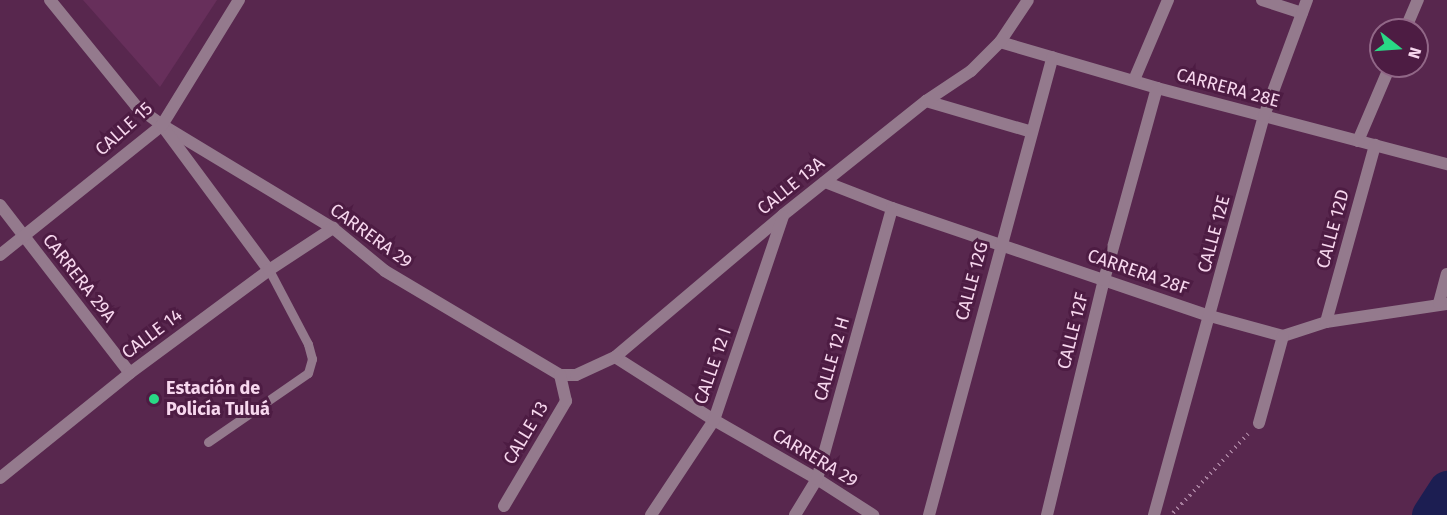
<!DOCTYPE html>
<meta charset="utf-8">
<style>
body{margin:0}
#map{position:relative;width:1447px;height:515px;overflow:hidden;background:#58274e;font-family:"Fira Sans",sans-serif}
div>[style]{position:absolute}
.built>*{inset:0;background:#672f5b}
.river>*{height:39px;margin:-19.5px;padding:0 19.5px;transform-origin:19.5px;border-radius:19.5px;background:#1c1e52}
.path>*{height:4px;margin-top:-2px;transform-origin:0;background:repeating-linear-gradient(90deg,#a67e9d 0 1.5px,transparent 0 6px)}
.lane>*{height:9px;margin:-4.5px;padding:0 4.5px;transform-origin:4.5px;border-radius:4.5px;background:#947a8d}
.street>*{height:12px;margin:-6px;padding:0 6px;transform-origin:6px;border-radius:6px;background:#947a8d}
.dots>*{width:16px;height:16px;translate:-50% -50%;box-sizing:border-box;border:3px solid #4d1c43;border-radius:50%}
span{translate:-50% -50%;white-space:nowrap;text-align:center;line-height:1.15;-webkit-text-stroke:6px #4d1c43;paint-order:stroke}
.street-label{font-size:18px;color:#f7d7ee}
.poi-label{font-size:18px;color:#f7d7ee;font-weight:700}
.left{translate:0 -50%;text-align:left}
.north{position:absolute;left:1369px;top:18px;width:60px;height:60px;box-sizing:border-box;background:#4d1c43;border:2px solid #916787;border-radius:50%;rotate:107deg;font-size:16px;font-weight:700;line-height:24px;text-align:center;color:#f7d7ee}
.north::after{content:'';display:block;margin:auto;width:21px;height:27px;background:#29d885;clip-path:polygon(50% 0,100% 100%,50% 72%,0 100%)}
</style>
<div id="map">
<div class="built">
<div style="clip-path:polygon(83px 0,217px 0,160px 87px)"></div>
</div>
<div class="river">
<div style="left:1431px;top:515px;width:30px;rotate:-57deg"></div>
</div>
<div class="path">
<div style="left:1173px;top:513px;width:109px;rotate:-46.5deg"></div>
</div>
<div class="lane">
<div style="left:208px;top:442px;width:121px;rotate:-34.6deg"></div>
<div style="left:308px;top:373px;width:15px;rotate:-74deg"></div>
<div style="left:312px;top:359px;width:16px;rotate:-105deg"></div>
<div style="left:308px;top:344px;width:84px;rotate:-117.8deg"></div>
</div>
<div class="street">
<div style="left:50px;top:0;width:136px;rotate:50.9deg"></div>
<div style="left:136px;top:106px;width:32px;rotate:36deg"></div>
<div style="left:162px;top:125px;width:200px;rotate:31.1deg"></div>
<div style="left:333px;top:228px;width:67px;rotate:39.6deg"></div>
<div style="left:385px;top:271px;width:204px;rotate:30.7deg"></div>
<div style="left:1262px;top:0;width:42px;rotate:18deg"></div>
<div style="left:1405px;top:30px;width:33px;rotate:-67deg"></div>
<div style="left:1000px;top:42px;width:164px;rotate:16.3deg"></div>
<div style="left:1157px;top:88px;width:300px;rotate:14.7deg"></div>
<div style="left:1134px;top:80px;width:87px;rotate:-67deg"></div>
<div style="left:926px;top:101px;width:110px;rotate:16.3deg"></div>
<div style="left:166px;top:131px;width:173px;rotate:53.5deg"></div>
<div style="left:1358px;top:141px;width:82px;rotate:-66.9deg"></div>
<div style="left:825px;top:182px;width:72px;rotate:21.2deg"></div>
<div style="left:892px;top:208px;width:336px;rotate:18.8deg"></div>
<div style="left:1210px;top:316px;width:76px;rotate:15.3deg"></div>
<div style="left:1283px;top:336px;width:45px;rotate:-18deg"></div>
<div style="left:1326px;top:322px;width:122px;rotate:-8.5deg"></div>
<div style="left:0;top:205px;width:212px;rotate:52.3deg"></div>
<div style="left:0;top:255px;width:208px;rotate:-38.7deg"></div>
<div style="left:162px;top:125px;width:147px;rotate:-58.4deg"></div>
<div style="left:1439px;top:303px;width:30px;rotate:-75deg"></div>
<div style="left:1326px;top:322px;width:184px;rotate:-74.5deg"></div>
<div style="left:615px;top:357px;width:117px;rotate:32.5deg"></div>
<div style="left:714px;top:420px;width:119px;rotate:29.8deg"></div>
<div style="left:817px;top:479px;width:67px;rotate:32.7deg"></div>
<div style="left:560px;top:375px;width:16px"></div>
<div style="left:576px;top:375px;width:43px;rotate:-24.8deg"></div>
<div style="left:615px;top:357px;width:220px;rotate:-40.2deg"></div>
<div style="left:783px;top:215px;width:183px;rotate:-38.6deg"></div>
<div style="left:926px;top:101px;width:54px;rotate:-33.7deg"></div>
<div style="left:971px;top:71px;width:41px;rotate:-45deg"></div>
<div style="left:1000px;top:42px;width:50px;rotate:-56.3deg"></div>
<div style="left:1259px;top:423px;width:90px;rotate:-74.6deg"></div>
<div style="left:0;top:478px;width:167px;rotate:-38.9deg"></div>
<div style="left:130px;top:373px;width:173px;rotate:-36.5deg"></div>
<div style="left:269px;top:270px;width:77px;rotate:-33.3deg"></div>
<div style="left:504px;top:506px;width:122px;rotate:-59.4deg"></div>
<div style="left:566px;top:401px;width:27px;rotate:-103deg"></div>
<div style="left:651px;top:515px;width:114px;rotate:-56.4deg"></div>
<div style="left:714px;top:420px;width:215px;rotate:-71.3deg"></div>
<div style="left:795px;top:515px;width:42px;rotate:-58.6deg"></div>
<div style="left:817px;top:479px;width:281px;rotate:-74.5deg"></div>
<div style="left:929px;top:515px;width:474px;rotate:-74.9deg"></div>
<div style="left:1047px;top:515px;width:242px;rotate:-76.4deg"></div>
<div style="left:1104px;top:280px;width:199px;rotate:-74.6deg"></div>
<div style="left:1154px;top:515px;width:414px;rotate:-74.6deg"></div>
<div style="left:1264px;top:116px;width:124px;rotate:-69.7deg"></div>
</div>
<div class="dots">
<div style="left:154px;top:399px;background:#29d885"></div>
</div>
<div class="street-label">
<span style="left:1228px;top:88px;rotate:15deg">CARRERA 28E</span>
<span style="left:124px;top:129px;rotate:-42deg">CALLE 15</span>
<span style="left:791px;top:186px;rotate:-39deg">CALLE 13A</span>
<span style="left:1333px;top:229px;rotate:-75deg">CALLE 12D</span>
<span style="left:1214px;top:234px;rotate:-75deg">CALLE 12E</span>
<span style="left:371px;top:236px;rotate:36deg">CARRERA 29</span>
<span style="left:1138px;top:272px;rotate:19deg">CARRERA 28F</span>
<span style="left:79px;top:278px;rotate:52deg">CARRERA 29A</span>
<span style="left:972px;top:281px;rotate:-75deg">CALLE 12G</span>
<span style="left:1073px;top:331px;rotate:-76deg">CALLE 12F</span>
<span style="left:152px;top:334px;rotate:-37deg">CALLE 14</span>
<span style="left:832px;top:359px;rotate:-74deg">CALLE 12 H</span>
<span style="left:713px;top:366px;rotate:-71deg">CALLE 12 I</span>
<span style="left:526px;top:433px;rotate:-59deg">CALLE 13</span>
<span style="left:815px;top:458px;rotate:31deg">CARRERA 29</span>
</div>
<div class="poi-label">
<span class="left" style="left:166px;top:399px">Estación de<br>Policía Tuluá</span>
</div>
<div class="north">N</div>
</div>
